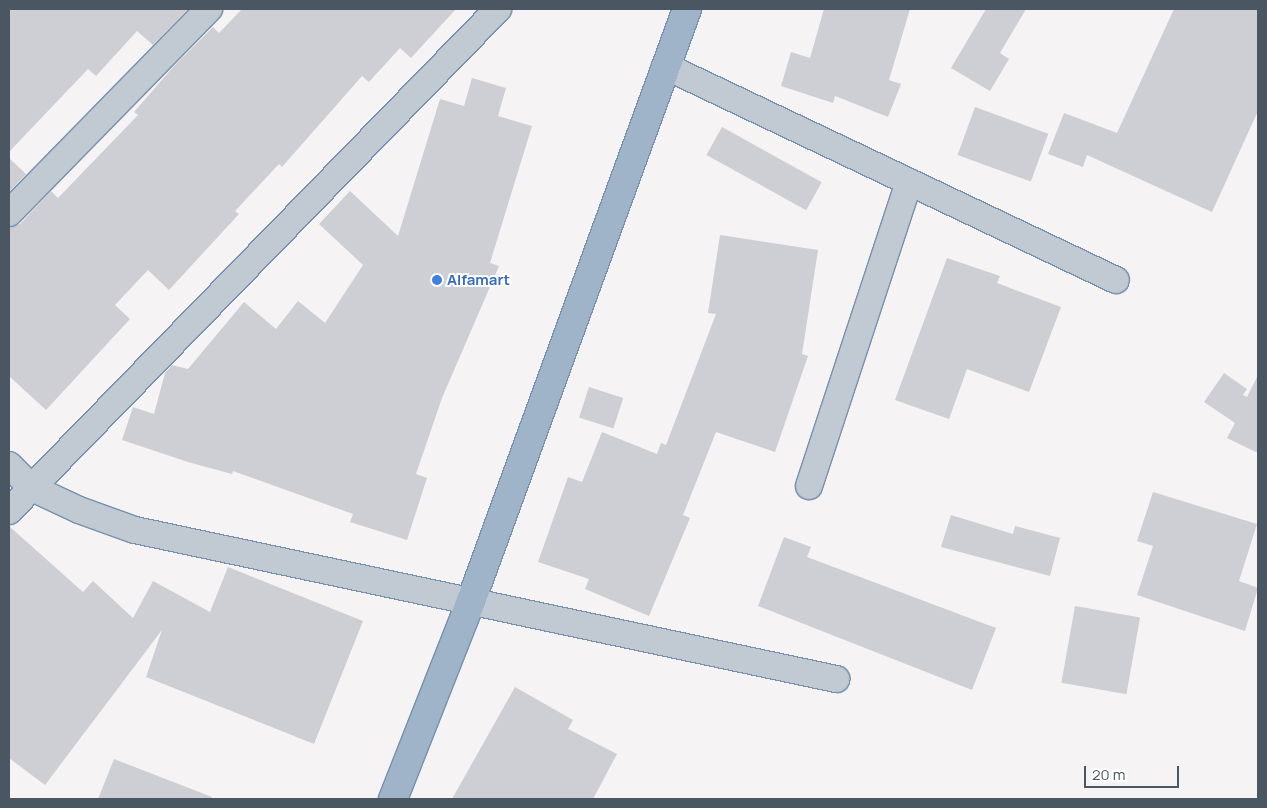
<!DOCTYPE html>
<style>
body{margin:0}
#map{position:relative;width:1267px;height:808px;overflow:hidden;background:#f5f3f3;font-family:Manrope,sans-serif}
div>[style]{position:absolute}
.building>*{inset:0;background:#cdcfd5;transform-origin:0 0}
.roads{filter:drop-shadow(1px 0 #7690ad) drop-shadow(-1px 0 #7690ad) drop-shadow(0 1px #7690ad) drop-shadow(0 -1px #7690ad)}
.minor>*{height:26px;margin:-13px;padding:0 13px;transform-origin:13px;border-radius:13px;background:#c1cad2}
.trunk>*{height:28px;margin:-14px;padding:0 14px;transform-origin:14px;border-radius:14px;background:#9fb4c9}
.dots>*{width:14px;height:14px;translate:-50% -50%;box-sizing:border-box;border:2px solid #fff;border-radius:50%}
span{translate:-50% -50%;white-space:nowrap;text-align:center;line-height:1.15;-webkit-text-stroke:4px #fff;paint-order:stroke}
.shop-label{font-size:15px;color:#366cbe;font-weight:700}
.left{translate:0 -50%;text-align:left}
.frame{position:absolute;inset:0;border:10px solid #4a5661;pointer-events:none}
.scale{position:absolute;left:1084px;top:766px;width:95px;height:22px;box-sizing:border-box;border:2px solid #4a5661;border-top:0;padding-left:6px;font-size:15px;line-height:18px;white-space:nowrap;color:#4a5661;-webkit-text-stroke:4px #fff;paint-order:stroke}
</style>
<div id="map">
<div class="building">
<div style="clip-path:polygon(9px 9px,188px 9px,153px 45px,137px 31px,96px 76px,88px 69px,9px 152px)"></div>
<div style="clip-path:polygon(242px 9px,456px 9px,411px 58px,400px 48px,369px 82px,362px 76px,282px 167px,279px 164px,235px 211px,239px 214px,169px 290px,148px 270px,115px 305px,130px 319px,46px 410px,9px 376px,9px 228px,20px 224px,51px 191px,58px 198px,138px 115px,134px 112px,174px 66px,213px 27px,219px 33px)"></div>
<div style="clip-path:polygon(824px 9px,910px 9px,889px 80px,901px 84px,888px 117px,835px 96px,833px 103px,781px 86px,791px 52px,810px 58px)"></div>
<div style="clip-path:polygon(986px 9px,1026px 9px,1000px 53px,1009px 59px,990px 91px,951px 68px)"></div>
<div style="clip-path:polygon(1174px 9px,1258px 9px,1258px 111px,1212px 212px,1087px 155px,1083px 167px,1048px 154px,1064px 113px,1117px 133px)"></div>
<div style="clip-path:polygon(472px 78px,506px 88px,498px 116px,532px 126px,490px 263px,499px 266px,442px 398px,416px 474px,427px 478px,407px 540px,350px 522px,353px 514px,233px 471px,232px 474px,188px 462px,122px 440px,133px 407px,154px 414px,165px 373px,172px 365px,188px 369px,244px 302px,276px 329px,298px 301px,325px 323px,363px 265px,319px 224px,350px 191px,398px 236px,440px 99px,464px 106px)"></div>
<div style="left:975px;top:107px;width:78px;height:51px;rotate:20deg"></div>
<div style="left:722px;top:127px;width:114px;height:32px;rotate:29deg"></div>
<div style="clip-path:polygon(9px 158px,26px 174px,9px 192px)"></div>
<div style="clip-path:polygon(720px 235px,818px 250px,802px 354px,808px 356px,775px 452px,716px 432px,683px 515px,690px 518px,649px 616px,585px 589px,589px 579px,538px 562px,568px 477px,582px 482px,602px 432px,657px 454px,661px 443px,666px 445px,716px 314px,708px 313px)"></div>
<div style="clip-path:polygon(947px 258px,1000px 276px,997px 283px,1061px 307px,1029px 392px,967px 369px,949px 419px,895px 400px)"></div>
<div style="clip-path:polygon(1224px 373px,1247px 389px,1243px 395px,1247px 397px,1258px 375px,1258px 453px,1227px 438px,1235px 423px,1204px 402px)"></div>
<div style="left:589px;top:387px;width:36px;height:32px;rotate:18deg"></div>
<div style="clip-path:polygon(1153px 492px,1257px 524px,1239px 581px,1258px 588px,1245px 631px,1137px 595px,1153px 546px,1137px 541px)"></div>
<div style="clip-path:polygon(951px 515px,1013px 534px,1015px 526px,1060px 538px,1050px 576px,941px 547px)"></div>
<div style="clip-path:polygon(9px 526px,83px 592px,93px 581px,133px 618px,153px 581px,210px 612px,228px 567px,363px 621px,314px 744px,146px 677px,162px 630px,45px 785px,9px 758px)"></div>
<div style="clip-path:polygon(784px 537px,811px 547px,807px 557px,996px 628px,972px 690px,758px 606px)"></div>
<div style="left:1075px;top:606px;width:66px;height:78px;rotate:10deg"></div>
<div style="clip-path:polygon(515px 687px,573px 720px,568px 729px,617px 754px,593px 799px,452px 799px)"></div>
<div style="clip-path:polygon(114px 759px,212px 797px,211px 799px,98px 799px)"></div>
</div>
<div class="roads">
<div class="minor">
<div style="left:665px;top:66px;width:499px;rotate:25.4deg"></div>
<div style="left:9px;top:213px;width:286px;rotate:-45.6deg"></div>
<div style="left:9px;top:465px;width:33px;rotate:45deg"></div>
<div style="left:32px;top:488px;width:52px;rotate:25.1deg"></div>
<div style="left:79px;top:510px;width:59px;rotate:19.7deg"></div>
<div style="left:135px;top:530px;width:717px;rotate:12deg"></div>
<div style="left:809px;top:486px;width:320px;rotate:-71.8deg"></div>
<div style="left:9px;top:511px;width:701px;rotate:-45.75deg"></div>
</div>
<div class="trunk">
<div style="left:393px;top:799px;width:213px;rotate:-68.5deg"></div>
<div style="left:471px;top:601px;width:630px;rotate:-69.95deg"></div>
</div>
</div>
<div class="dots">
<div style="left:437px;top:280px;background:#3f7fe0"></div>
</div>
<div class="shop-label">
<span class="left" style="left:447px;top:280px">Alfamart</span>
</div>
<div class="frame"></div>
<div class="scale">20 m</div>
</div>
